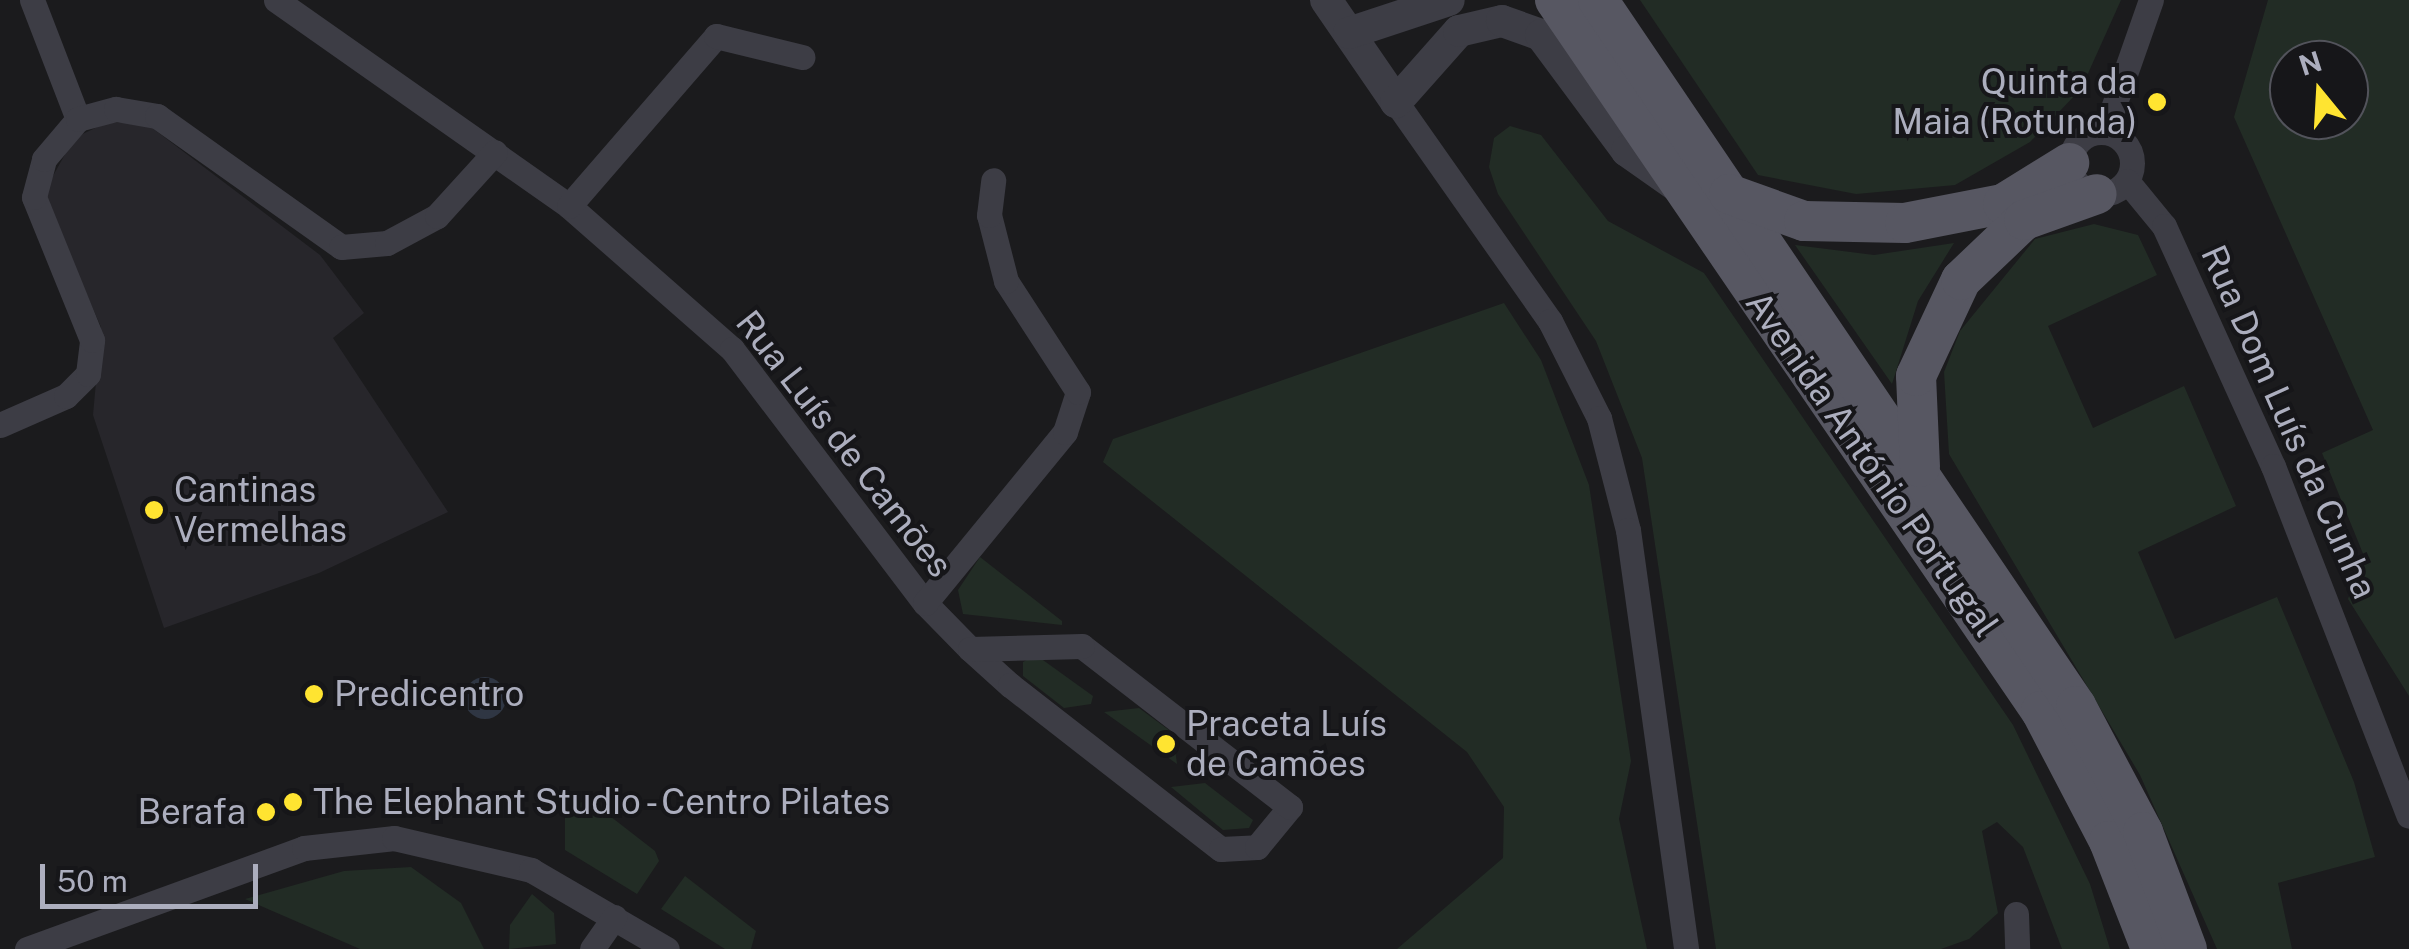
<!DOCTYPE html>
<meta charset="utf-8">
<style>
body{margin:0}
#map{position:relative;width:2409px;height:949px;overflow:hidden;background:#1b1b1d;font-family:"Public Sans",sans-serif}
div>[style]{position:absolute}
.built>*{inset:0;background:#27262b}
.green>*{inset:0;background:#222c25}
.water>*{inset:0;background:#2f3643}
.round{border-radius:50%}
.minor>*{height:25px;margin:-12.5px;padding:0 12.5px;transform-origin:12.5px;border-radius:12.5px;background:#3d3d45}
.minor>.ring{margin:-12.5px;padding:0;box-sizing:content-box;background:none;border:25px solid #3d3d45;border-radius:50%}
.tertiary>*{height:32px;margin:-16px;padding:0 16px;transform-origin:16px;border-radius:16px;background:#3d3d45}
.primary>*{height:40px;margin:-20px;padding:0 20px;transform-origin:20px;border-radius:20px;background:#575762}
.dots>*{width:28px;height:28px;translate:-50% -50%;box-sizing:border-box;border:5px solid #161619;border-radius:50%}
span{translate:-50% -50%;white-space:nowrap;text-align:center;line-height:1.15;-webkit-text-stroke:8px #161619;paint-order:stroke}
.poi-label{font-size:35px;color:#acaebe}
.right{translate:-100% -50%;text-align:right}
.left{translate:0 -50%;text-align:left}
.street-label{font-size:35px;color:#acaebe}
.north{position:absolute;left:2269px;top:40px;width:100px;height:100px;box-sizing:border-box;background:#161619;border:2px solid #52535b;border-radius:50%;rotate:342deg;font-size:28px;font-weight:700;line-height:40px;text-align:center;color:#acaebe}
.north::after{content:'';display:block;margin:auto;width:35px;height:45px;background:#ffe431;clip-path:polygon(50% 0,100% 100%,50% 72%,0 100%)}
.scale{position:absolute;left:40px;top:864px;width:218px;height:45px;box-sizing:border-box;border:5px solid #acaebe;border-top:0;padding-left:12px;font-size:30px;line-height:35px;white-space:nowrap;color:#acaebe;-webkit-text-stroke:8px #161619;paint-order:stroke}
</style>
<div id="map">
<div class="built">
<div style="clip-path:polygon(108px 122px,147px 124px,320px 255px,364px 313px,333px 338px,448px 512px,319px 573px,164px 628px,93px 415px,101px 327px,43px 194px,74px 138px)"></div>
</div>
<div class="green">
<div style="clip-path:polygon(1640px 0,2121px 0,2081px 89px,2030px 142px,1955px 185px,1856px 194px,1758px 175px)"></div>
<div style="clip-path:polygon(evenodd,2268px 0,2409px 0,2409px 696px,2348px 599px,2364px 556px,2322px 453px,2373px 430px,2234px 117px,2268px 0,2289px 60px,2349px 60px,2349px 120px,2289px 120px,2289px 60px)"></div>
<div style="clip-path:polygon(1510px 126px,1541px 135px,1608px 221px,1704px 273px,2013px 725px,2090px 884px,2110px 949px,2062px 949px,2023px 847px,1997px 822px,1982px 831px,1998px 913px,1969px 939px,1941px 949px,1716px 949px,1642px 458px,1596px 341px,1498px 194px,1489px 167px,1494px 138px)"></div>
<div style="clip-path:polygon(2094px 224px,2138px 235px,2157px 275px,2048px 326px,2093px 428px,2184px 386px,2236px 506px,2138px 552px,2175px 639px,2277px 597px,2354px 782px,2375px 857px,2278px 883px,2292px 949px,2217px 949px,2140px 775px,1949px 454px,1944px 372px,1960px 331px,2035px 239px)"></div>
<div style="clip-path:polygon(1954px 243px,1918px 301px,1892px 384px,1795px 245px,1874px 255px)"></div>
<div style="clip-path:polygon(1504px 303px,1541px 360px,1589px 485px,1631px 761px,1619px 819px,1647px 949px,1397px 949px,1503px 858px,1504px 807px,1467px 752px,1103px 462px,1113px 439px)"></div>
<div style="clip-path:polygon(980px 557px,1062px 621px,1062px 625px,963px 614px,958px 590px)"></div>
<div style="clip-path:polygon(1036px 655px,1093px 696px,1091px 704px,1064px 708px,1023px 676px,1023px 662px)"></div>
<div style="clip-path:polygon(1139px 708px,1173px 733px,1177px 764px,1104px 712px)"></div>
<div style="clip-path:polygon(1205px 783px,1253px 820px,1249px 828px,1223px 830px,1171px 787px)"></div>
<div style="clip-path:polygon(588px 799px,655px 851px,659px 861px,637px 894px,565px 850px,565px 810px)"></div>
<div style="clip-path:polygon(411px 867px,461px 903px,484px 949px,360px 949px,245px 899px,344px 871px)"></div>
<div style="clip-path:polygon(685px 876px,756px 931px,751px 949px,725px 949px,661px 909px)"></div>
<div style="clip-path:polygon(532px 894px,554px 913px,556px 944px,509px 949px,510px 925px)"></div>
</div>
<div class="water">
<div class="round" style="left:464px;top:677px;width:42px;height:42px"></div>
</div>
<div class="minor">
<div style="left:32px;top:0;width:128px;rotate:68.9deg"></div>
<div style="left:276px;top:0;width:358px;rotate:35.1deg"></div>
<div style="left:569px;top:206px;width:217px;rotate:41.3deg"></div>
<div style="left:732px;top:349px;width:319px;rotate:52.8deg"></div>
<div style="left:925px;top:603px;width:64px;rotate:45.6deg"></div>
<div style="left:970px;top:649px;width:54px;rotate:42deg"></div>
<div style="left:1010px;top:685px;width:267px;rotate:37.9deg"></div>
<div style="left:1221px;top:849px;width:36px;rotate:-3deg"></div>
<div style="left:1257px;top:847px;width:52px;rotate:-50.5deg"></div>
<div style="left:1290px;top:807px;width:263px;rotate:-142.3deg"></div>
<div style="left:1082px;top:646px;width:112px;rotate:178.5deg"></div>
<div style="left:1396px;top:102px;width:268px;rotate:54.9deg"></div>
<div style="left:1550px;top:321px;width:109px;rotate:63.2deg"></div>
<div style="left:1599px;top:418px;width:116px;rotate:75.5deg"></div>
<div style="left:1628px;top:530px;width:423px;rotate:82.1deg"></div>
<div style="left:2105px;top:131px;width:139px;rotate:-70.7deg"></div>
<div class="ring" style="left:2070px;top:132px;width:37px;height:37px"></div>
<div style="left:2127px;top:181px;width:58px;rotate:50.6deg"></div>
<div style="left:2164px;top:226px;width:264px;rotate:65.6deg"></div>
<div style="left:2273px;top:466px;width:375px;rotate:68.8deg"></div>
<div style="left:569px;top:206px;width:225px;rotate:-49.1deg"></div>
<div style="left:716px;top:36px;width:89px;rotate:13.7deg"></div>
<div style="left:0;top:425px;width:72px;rotate:-23.7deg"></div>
<div style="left:66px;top:396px;width:31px;rotate:-45deg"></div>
<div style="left:88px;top:374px;width:34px;rotate:-83deg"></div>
<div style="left:92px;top:340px;width:154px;rotate:-112.1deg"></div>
<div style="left:34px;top:197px;width:39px;rotate:-75deg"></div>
<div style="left:44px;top:159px;width:52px;rotate:-49.6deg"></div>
<div style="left:78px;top:119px;width:39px;rotate:-15deg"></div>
<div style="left:116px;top:109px;width:42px;rotate:9.7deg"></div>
<div style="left:157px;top:116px;width:226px;rotate:35.4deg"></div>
<div style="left:341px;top:247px;width:46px;rotate:-5deg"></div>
<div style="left:387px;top:243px;width:57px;rotate:-28.4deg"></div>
<div style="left:437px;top:216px;width:86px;rotate:-47.8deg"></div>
<div style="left:925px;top:603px;width:221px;rotate:-50.7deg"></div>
<div style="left:1065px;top:432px;width:42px;rotate:-72deg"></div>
<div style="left:1078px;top:392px;width:132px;rotate:-123deg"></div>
<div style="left:1006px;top:281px;width:68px;rotate:-104.4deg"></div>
<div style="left:989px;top:215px;width:35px;rotate:-83deg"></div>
<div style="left:2016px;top:914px;width:35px;rotate:88deg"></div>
<div style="left:27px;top:949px;width:295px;rotate:-20deg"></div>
<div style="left:304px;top:848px;width:91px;rotate:-6.3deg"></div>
<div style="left:394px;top:838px;width:141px;rotate:13.1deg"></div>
<div style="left:531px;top:870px;width:157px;rotate:30.2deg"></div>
<div style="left:592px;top:949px;width:39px;rotate:-55deg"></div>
</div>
<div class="tertiary">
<div style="left:1326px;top:0;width:124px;rotate:55.5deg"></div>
<div style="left:1396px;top:102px;width:95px;rotate:-48.4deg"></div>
<div style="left:1459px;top:31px;width:44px;rotate:-13.1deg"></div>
<div style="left:1502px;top:21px;width:41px;rotate:19.7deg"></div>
<div style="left:1541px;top:35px;width:144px;rotate:53.4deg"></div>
<div style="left:1627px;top:151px;width:66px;rotate:35.1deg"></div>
<div style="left:1349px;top:33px;width:105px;rotate:-18.3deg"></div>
</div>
<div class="primary">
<div style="left:1555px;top:0;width:861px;rotate:55.65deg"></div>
<div style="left:2041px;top:711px;width:147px;rotate:62.4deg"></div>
<div style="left:2109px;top:841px;width:116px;rotate:68.7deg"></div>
<div style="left:1598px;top:0;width:853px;rotate:55.9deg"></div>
<div style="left:2076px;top:706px;width:143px;rotate:62deg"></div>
<div style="left:2143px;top:832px;width:125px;rotate:69.4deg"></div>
<div style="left:1729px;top:194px;width:80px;rotate:19.8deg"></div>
<div style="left:1804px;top:221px;width:101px;rotate:1.1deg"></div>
<div style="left:1905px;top:223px;width:100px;rotate:-11deg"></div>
<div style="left:2003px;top:204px;width:78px;rotate:-31.8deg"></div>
<div style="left:1920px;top:467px;width:91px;rotate:-92.5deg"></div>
<div style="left:1916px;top:376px;width:106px;rotate:-64.9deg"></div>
<div style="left:1961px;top:280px;width:87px;rotate:-43.6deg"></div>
<div style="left:2024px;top:220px;width:77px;rotate:-19.6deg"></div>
</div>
<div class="dots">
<div style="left:2157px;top:102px;background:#ffe431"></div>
<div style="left:154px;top:510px;background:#ffe431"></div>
<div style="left:314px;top:694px;background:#ffe431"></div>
<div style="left:1166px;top:744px;background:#ffe431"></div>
<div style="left:293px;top:802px;background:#ffe431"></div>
<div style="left:266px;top:812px;background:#ffe431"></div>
</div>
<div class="poi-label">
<span class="right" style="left:2137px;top:102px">Quinta da<br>Maia (Rotunda)</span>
<span class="left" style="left:174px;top:510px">Cantinas<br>Vermelhas</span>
<span class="left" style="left:334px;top:694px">Predicentro</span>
<span class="left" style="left:1186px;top:744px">Praceta Luís<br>de Camões</span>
<span class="left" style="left:313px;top:802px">The Elephant Studio - Centro Pilates</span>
<span class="right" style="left:246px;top:812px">Berafa</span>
</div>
<div class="street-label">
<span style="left:2289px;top:422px;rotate:66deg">Rua Dom Luís da Cunha</span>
<span style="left:844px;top:444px;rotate:52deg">Rua Luís de Camões</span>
<span style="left:1872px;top:464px;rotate:55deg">Avenida António Portugal</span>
</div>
<div class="north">N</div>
<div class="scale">50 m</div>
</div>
